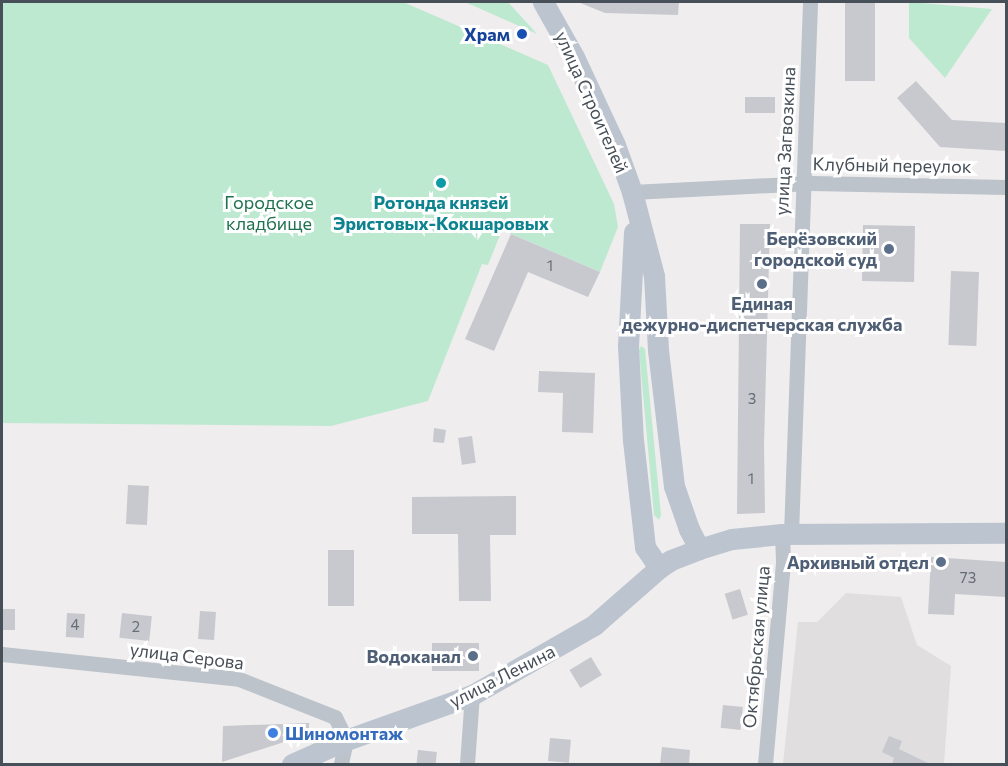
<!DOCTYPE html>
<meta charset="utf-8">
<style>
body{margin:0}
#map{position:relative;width:1008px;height:766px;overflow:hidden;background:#efeded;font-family:Commissioner,sans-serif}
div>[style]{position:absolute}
.education>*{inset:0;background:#e0dede}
.green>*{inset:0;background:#bee9d1}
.building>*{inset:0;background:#c7c9cf;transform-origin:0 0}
.round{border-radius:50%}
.street>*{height:15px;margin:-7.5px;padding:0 7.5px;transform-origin:7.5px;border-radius:7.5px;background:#bcc3cb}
.secondary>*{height:21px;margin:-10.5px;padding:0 10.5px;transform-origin:10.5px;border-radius:10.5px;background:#bcc4cf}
.dots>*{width:16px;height:16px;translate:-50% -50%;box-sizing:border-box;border:3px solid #fff;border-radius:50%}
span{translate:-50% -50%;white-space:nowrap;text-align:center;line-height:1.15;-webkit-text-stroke:6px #fff;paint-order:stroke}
.number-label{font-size:15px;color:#676e76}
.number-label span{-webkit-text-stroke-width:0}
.transit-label{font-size:18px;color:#164399;font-weight:700}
.right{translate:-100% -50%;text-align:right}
.street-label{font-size:18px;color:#474f58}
.park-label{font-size:18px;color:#1f724d}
.culture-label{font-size:18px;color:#0d838f;font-weight:700}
.service-label{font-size:18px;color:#4e5e75;font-weight:700}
.shop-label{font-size:18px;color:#366cbe;font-weight:700}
.left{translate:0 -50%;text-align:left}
.frame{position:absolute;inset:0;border:3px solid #474f58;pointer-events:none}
</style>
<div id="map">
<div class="education">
<div style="clip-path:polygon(846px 593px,901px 597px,917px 645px,951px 666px,944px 764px,783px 764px,798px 622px,817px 622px)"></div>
</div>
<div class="green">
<div style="clip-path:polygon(2px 2px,403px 2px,548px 65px,614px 204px,618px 227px,600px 272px,502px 230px,488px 265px,482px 264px,428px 401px,331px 426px,2px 423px)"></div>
<div style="clip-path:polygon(465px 2px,508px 2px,537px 34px)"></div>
<div style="clip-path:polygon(909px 2px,992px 9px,945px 78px,909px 38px)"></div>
<div style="clip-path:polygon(641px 346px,645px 349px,661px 515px,659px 520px,654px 515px,639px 350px)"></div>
</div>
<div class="building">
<div style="clip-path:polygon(578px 2px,679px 2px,678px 15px,605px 13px)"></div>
<div style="left:845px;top:2px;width:30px;height:79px"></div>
<div style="clip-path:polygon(916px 81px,952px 120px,1006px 123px,1006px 151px,940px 147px,897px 98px)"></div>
<div style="left:745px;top:97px;width:30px;height:16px"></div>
<div class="round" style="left:433px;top:175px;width:16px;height:16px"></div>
<div style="clip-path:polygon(740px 224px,770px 224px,764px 445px,765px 513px,737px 514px)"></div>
<div style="left:863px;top:225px;width:52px;height:56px;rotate:1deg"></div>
<div style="clip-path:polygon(511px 234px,600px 272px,588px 297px,528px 272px,494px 351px,465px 339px)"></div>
<div style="left:951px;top:271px;width:28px;height:74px;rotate:2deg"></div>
<div style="clip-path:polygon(539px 371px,595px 373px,593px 433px,562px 432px,563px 393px,538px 392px)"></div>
<div style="clip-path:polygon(434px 428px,446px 430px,444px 443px,433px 442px)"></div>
<div style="left:472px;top:436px;width:27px;height:14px;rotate:82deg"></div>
<div style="left:128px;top:485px;width:21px;height:39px;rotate:3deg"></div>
<div style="clip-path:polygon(516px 496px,516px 535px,490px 535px,491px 601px,459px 601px,458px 534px,412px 534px,412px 497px)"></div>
<div style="left:328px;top:550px;width:26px;height:56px"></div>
<div style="clip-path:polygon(931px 557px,1006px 562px,1006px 597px,955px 594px,954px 615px,928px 614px)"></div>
<div style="left:740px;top:589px;width:27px;height:16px;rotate:73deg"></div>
<div style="left:2px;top:609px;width:13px;height:21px"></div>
<div style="left:200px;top:611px;width:16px;height:28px;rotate:4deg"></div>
<div style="left:67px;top:613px;width:18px;height:24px;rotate:3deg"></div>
<div style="left:122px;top:613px;width:30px;height:25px;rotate:6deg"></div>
<div style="left:432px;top:643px;width:47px;height:28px"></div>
<div style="left:591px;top:657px;width:21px;height:25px;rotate:59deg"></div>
<div style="left:723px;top:705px;width:20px;height:23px;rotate:6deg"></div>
<div style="clip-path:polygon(309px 723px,309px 734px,222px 762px,223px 726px)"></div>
<div style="clip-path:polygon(889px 736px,902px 741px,899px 749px,932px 765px,892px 765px,894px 758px,882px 752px)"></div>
<div style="left:550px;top:738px;width:21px;height:23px;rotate:5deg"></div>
<div style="clip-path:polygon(662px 747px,690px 750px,689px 765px,660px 765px)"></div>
<div style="left:418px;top:750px;width:19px;height:15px;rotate:6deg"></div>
</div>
<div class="street">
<div style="left:632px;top:192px;width:179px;rotate:-2.9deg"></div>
<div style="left:811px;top:183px;width:195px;rotate:1.2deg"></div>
<div style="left:791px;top:534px;width:532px;rotate:-87.95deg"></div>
<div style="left:2px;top:654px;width:238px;rotate:6deg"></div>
<div style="left:239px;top:679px;width:103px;rotate:21.6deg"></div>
<div style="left:335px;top:717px;width:25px;rotate:64deg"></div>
<div style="left:346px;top:740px;width:25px;rotate:102deg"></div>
<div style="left:467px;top:764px;width:69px;rotate:-85.9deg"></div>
<div style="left:765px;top:764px;width:204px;rotate:-84.9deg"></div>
<div style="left:783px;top:561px;width:27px;rotate:-92deg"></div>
</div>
<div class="secondary">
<div style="left:543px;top:2px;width:63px;rotate:60.6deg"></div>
<div style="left:574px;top:57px;width:97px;rotate:65deg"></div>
<div style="left:615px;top:145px;width:50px;rotate:70.1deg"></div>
<div style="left:632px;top:192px;width:87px;rotate:75.3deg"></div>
<div style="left:654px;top:276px;width:74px;rotate:86.9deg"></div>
<div style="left:658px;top:350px;width:137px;rotate:83.3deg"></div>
<div style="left:674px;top:486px;width:46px;rotate:70.8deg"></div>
<div style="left:689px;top:529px;width:22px;rotate:63deg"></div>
<div style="left:634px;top:232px;width:114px;rotate:93deg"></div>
<div style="left:628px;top:346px;width:94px;rotate:87deg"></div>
<div style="left:633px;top:440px;width:108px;rotate:83.6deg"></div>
<div style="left:645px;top:547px;width:25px;rotate:56deg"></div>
<div style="left:292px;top:764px;width:59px;rotate:-24deg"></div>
<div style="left:346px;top:740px;width:134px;rotate:-19.7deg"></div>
<div style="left:472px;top:695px;width:141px;rotate:-29.8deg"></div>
<div style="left:594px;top:625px;width:86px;rotate:-41.2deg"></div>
<div style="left:659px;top:568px;width:14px;rotate:-34deg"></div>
<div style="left:671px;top:560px;width:30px;rotate:-21deg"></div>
<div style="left:699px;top:549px;width:34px;rotate:-17deg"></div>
<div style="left:732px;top:539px;width:50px;rotate:-5.7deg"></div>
<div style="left:782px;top:534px;width:224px;rotate:-0.3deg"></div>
</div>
<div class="dots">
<div style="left:522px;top:34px;background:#1a4fb4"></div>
<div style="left:441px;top:183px;background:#0f9aa8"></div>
<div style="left:889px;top:249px;background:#5c6f8a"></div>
<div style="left:762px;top:284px;background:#5c6f8a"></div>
<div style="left:941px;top:562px;background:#5c6f8a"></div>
<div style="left:473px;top:656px;background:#5c6f8a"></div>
<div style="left:273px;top:733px;background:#3f7fe0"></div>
</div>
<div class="number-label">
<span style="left:550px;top:266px">1</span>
<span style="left:752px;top:399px">3</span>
<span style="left:751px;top:479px">1</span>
<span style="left:968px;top:578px">73</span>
<span style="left:75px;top:625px">4</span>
<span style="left:136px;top:627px">2</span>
</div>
<div class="transit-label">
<span class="right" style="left:510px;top:34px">Храм</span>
</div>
<div class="street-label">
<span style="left:592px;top:102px;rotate:66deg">улица Строителей</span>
<span style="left:785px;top:141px;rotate:-87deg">улица Загвозкина</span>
<span style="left:892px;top:165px;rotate:1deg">Клубный переулок</span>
<span style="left:756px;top:647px;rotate:-85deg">Октябрьская улица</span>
<span style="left:187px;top:656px;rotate:7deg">улица Серова</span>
<span style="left:502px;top:676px;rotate:-27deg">улица Ленина</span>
</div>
<div class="park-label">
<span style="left:269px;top:213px">Городское<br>кладбище</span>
</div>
<div class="culture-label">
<span style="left:441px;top:213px">Ротонда князей<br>Эристовых-Кокшаровых</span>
</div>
<div class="service-label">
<span class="right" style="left:877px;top:249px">Берёзовский<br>городской суд</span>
<span style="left:762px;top:314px">Единая<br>дежурно-диспетчерская служба</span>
<span class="right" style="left:929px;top:562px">Архивный отдел</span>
<span class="right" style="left:461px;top:656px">Водоканал</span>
</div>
<div class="shop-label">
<span class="left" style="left:285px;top:733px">Шиномонтаж</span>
</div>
<div class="frame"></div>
</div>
